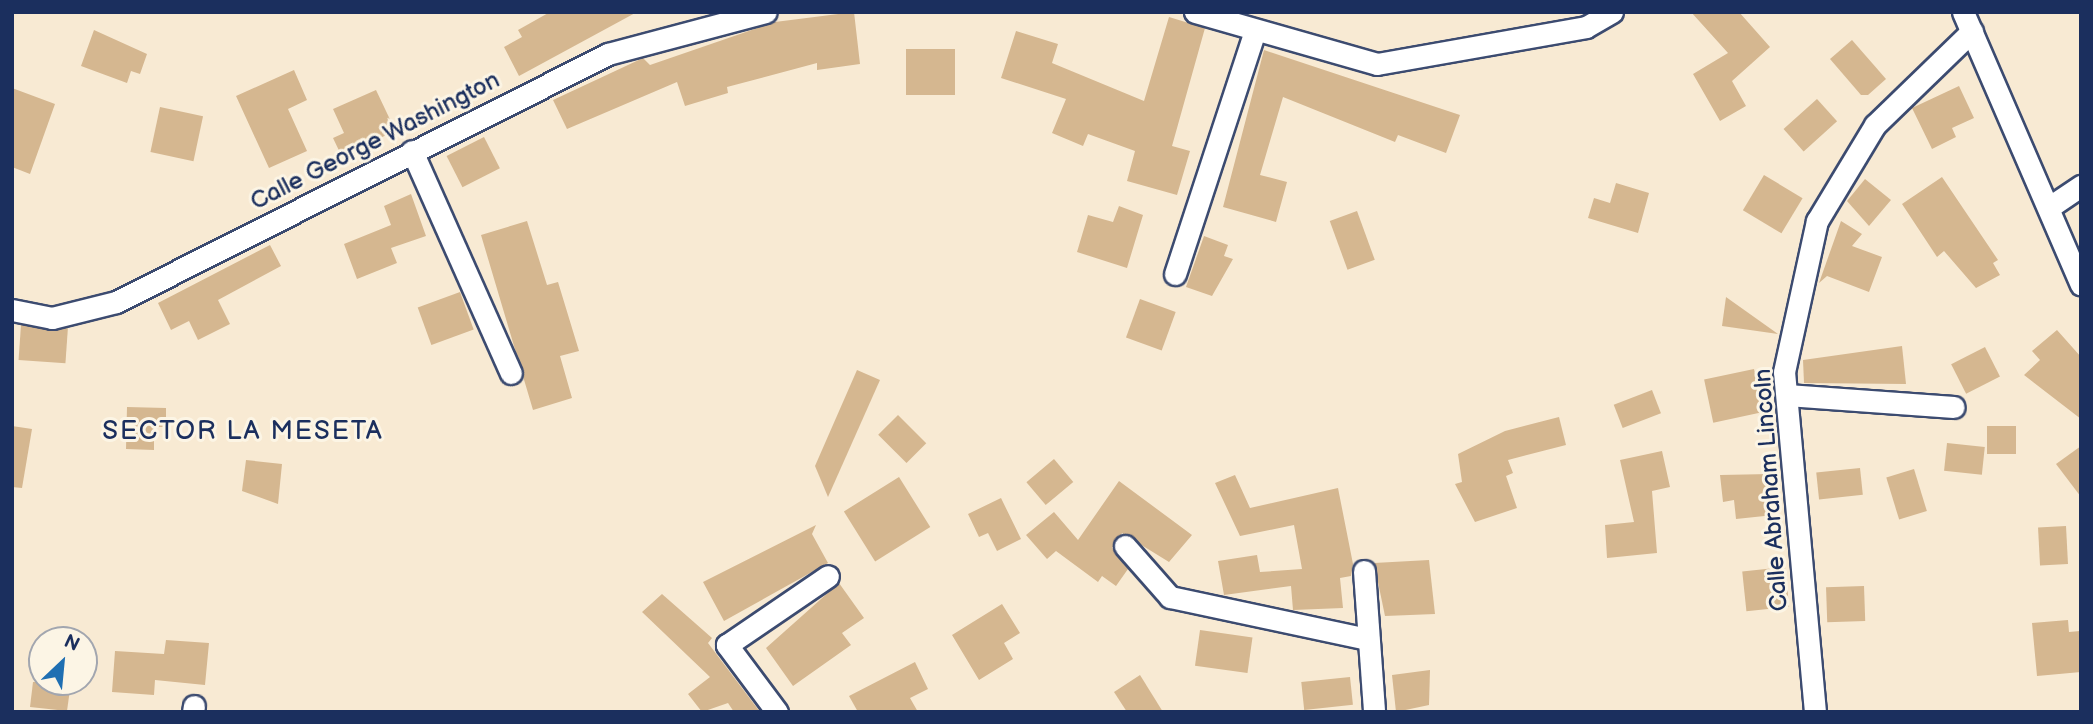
<!DOCTYPE html>
<style>
body{margin:0}
#map{position:relative;width:2093px;height:724px;overflow:hidden;background:#f8ead3;font-family:"Balsamiq Sans",sans-serif}
div>[style]{position:absolute}
.building>*{inset:0;background:#d5b790;transform-origin:0 0}
.roads{filter:drop-shadow(2px 0 #3c4b70) drop-shadow(-2px 0 #3c4b70) drop-shadow(0 2px #3c4b70) drop-shadow(0 -2px #3c4b70)}
.minor>*{height:21px;margin:-10.5px;padding:0 10.5px;transform-origin:10.5px;border-radius:10.5px;background:#fff}
span{translate:-50% -50%;white-space:nowrap;text-align:center;line-height:1.15;-webkit-text-stroke:6px #fcf5e5;paint-order:stroke}
.street-label{font-size:24px;color:#1b2f5e}
.neighbourhood-label{font-size:26px;color:#1b2f5e;letter-spacing:2px}
.frame{position:absolute;inset:0;border:14px solid #1b2f5e;pointer-events:none}
.north{position:absolute;left:28px;top:626px;width:70px;height:70px;box-sizing:border-box;background:#fcf5e5;border:2px solid #a2a6af;border-radius:50%;rotate:26deg;font-size:19px;font-weight:700;line-height:28px;text-align:center;color:#1b2f5e}
.north::after{content:'';display:block;margin:auto;width:24px;height:32px;background:#1f6fb2;clip-path:polygon(50% 0,100% 100%,50% 72%,0 100%)}
</style>
<div id="map">
<div class="building">
<div style="clip-path:polygon(550px 12px,637px 12px,519px 76px,504px 47px,522px 37px,518px 30px)"></div>
<div style="clip-path:polygon(854px 12px,860px 64px,817px 70px,817px 63px,727px 87px,728px 93px,685px 106px,677px 82px,567px 129px,553px 100px,643px 58px,650px 65px,775px 22px)"></div>
<div style="clip-path:polygon(1691px 12px,1739px 12px,1770px 47px,1732px 81px,1746px 106px,1720px 121px,1693px 74px,1728px 53px)"></div>
<div style="clip-path:polygon(1169px 17px,1205px 28px,1172px 146px,1190px 151px,1177px 195px,1127px 181px,1135px 151px,1088px 134px,1083px 146px,1052px 133px,1066px 99px,1001px 78px,1016px 31px,1058px 44px,1052px 63px,1144px 101px)"></div>
<div style="clip-path:polygon(94px 30px,147px 54px,140px 74px,131px 71px,127px 83px,81px 66px)"></div>
<div style="clip-path:polygon(1852px 40px,1886px 79px,1868px 95px,1861px 95px,1830px 59px)"></div>
<div style="left:955px;top:49px;width:46px;height:49px;rotate:90deg"></div>
<div style="clip-path:polygon(1264px 50px,1460px 115px,1446px 153px,1398px 135px,1395px 142px,1283px 97px,1260px 175px,1287px 182px,1276px 222px,1223px 207px)"></div>
<div style="clip-path:polygon(294px 70px,307px 100px,288px 109px,307px 151px,269px 168px,236px 96px)"></div>
<div style="clip-path:polygon(1959px 86px,1974px 118px,1952px 128px,1956px 137px,1932px 149px,1912px 108px)"></div>
<div style="clip-path:polygon(12px 88px,55px 104px,30px 174px,12px 167px)"></div>
<div style="clip-path:polygon(376px 90px,395px 130px,343px 159px,333px 138px,344px 133px,333px 109px)"></div>
<div style="left:1817px;top:99px;width:30px;height:45px;rotate:48deg"></div>
<div style="left:160px;top:107px;width:44px;height:46px;rotate:12deg"></div>
<div style="left:484px;top:137px;width:35px;height:42px;rotate:63deg"></div>
<div style="left:1764px;top:175px;width:45px;height:41px;rotate:31deg"></div>
<div style="clip-path:polygon(1942px 177px,1998px 260px,1993px 263px,2000px 275px,1976px 288px,1944px 251px,1937px 257px,1902px 204px)"></div>
<div style="clip-path:polygon(1865px 179px,1891px 200px,1869px 226px,1847px 201px)"></div>
<div style="clip-path:polygon(1616px 183px,1649px 193px,1638px 233px,1588px 218px,1594px 198px,1610px 203px)"></div>
<div style="clip-path:polygon(411px 194px,426px 236px,391px 248px,397px 263px,357px 279px,344px 244px,391px 225px,384px 206px)"></div>
<div style="clip-path:polygon(1119px 206px,1143px 215px,1127px 268px,1077px 252px,1088px 215px,1113px 222px)"></div>
<div style="left:1357px;top:211px;width:52px;height:29px;rotate:70deg"></div>
<div style="clip-path:polygon(527px 221px,547px 285px,558px 282px,579px 351px,560px 356px,572px 398px,533px 410px,481px 235px)"></div>
<div style="clip-path:polygon(1841px 221px,1862px 234px,1852px 246px,1882px 257px,1869px 292px,1827px 276px,1819px 283px)"></div>
<div style="clip-path:polygon(1204px 236px,1228px 245px,1224px 256px,1233px 259px,1212px 296px,1186px 287px)"></div>
<div style="clip-path:polygon(270px 245px,281px 266px,218px 300px,230px 324px,198px 340px,189px 321px,171px 330px,158px 303px)"></div>
<div style="left:460px;top:292px;width:40px;height:45px;rotate:70deg"></div>
<div style="clip-path:polygon(1726px 297px,1778px 334px,1722px 326px)"></div>
<div style="left:1140px;top:299px;width:38px;height:41px;rotate:20deg"></div>
<div style="left:21px;top:325px;width:47px;height:35px;rotate:4deg"></div>
<div style="clip-path:polygon(2057px 330px,2081px 357px,2081px 419px,2024px 375px,2040px 360px,2032px 351px)"></div>
<div style="clip-path:polygon(1902px 346px,1906px 384px,1804px 383px,1803px 360px)"></div>
<div style="left:1985px;top:347px;width:33px;height:38px;rotate:63deg"></div>
<div style="left:1754px;top:369px;width:44px;height:51px;rotate:78deg"></div>
<div style="clip-path:polygon(857px 370px,880px 380px,828px 497px,815px 466px)"></div>
<div style="left:1652px;top:390px;width:25px;height:41px;rotate:69deg"></div>
<div style="clip-path:polygon(127px 407px,166px 408px,166px 427px,154px 427px,154px 450px,126px 449px)"></div>
<div style="left:898px;top:415px;width:40px;height:28px;rotate:45deg"></div>
<div style="clip-path:polygon(1559px 417px,1566px 445px,1508px 460px,1513px 473px,1506px 476px,1517px 508px,1475px 522px,1455px 484px,1462px 482px,1458px 454px,1505px 431px)"></div>
<div style="clip-path:polygon(12px 426px,32px 429px,22px 488px,12px 487px)"></div>
<div style="left:1987px;top:426px;width:29px;height:28px"></div>
<div style="left:1947px;top:443px;width:38px;height:28px;rotate:6deg"></div>
<div style="clip-path:polygon(2081px 446px,2081px 497px,2056px 464px)"></div>
<div style="clip-path:polygon(1662px 451px,1670px 487px,1652px 491px,1657px 553px,1607px 558px,1605px 525px,1634px 522px,1620px 460px)"></div>
<div style="left:1054px;top:459px;width:30px;height:36px;rotate:50deg"></div>
<div style="clip-path:polygon(246px 460px,282px 464px,278px 504px,242px 491px)"></div>
<div style="left:1860px;top:468px;width:27px;height:44px;rotate:84deg"></div>
<div style="left:1914px;top:469px;width:44px;height:29px;rotate:73deg"></div>
<div style="clip-path:polygon(1770px 474px,1774px 515px,1736px 519px,1734px 500px,1723px 502px,1720px 475px)"></div>
<div style="clip-path:polygon(1235px 475px,1250px 508px,1338px 488px,1353px 564px,1351px 576px,1340px 578px,1343px 608px,1293px 610px,1291px 586px,1224px 595px,1218px 561px,1257px 555px,1260px 572px,1302px 569px,1294px 525px,1240px 536px,1215px 483px)"></div>
<div style="left:899px;top:477px;width:59px;height:65px;rotate:58deg"></div>
<div style="clip-path:polygon(1119px 481px,1192px 535px,1169px 562px,1122px 533px,1112px 548px,1128px 569px,1116px 586px,1102px 576px,1098px 582px,1056px 551px,1047px 559px,1026px 535px,1054px 512px,1078px 540px)"></div>
<div style="clip-path:polygon(1001px 498px,1021px 539px,997px 551px,988px 533px,979px 537px,968px 514px)"></div>
<div style="clip-path:polygon(816px 525px,812px 534px,828px 563px,724px 621px,703px 582px)"></div>
<div style="left:2066px;top:526px;width:38px;height:28px;rotate:87deg"></div>
<div style="clip-path:polygon(1429px 560px,1435px 614px,1385px 616px,1374px 563px)"></div>
<div style="left:1785px;top:567px;width:40px;height:43px;rotate:84deg"></div>
<div style="clip-path:polygon(839px 583px,864px 618px,842px 633px,851px 645px,793px 686px,766px 648px)"></div>
<div style="left:1864px;top:586px;width:35px;height:38px;rotate:88deg"></div>
<div style="clip-path:polygon(662px 594px,712px 638px,708px 643px,760px 712px,734px 712px,728px 703px,702px 712px,688px 694px,710px 677px,642px 612px)"></div>
<div style="clip-path:polygon(1002px 604px,1020px 633px,1004px 643px,1013px 659px,979px 680px,952px 635px)"></div>
<div style="clip-path:polygon(2068px 620px,2069px 632px,2080px 631px,2081px 672px,2037px 676px,2032px 623px)"></div>
<div style="left:1200px;top:630px;width:53px;height:36px;rotate:8deg"></div>
<div style="clip-path:polygon(166px 640px,209px 643px,205px 685px,155px 680px,154px 695px,112px 692px,115px 651px,164px 654px)"></div>
<div style="clip-path:polygon(915px 662px,928px 689px,910px 698px,918px 712px,858px 712px,849px 696px)"></div>
<div style="clip-path:polygon(1430px 670px,1429px 705px,1396px 712px,1392px 675px)"></div>
<div style="clip-path:polygon(1140px 675px,1163px 712px,1127px 712px,1114px 692px)"></div>
<div style="left:1350px;top:677px;width:28px;height:49px;rotate:84deg"></div>
<div style="clip-path:polygon(33px 682px,71px 682px,67px 711px,30px 707px)"></div>
</div>
<div class="roads">
<div class="minor">
<div style="left:1195px;top:12px;width:189px;rotate:15.9deg"></div>
<div style="left:1377px;top:64px;width:212px;rotate:-10deg"></div>
<div style="left:1586px;top:27px;width:30px;rotate:-30deg"></div>
<div style="left:1963px;top:12px;width:297px;rotate:66.6deg"></div>
<div style="left:412px;top:151px;width:243px;rotate:66deg"></div>
<div style="left:2051px;top:206px;width:36px;rotate:-34deg"></div>
<div style="left:1175px;top:274px;width:256px;rotate:-71.8deg"></div>
<div style="left:12px;top:310px;width:41px;rotate:11.3deg"></div>
<div style="left:52px;top:318px;width:66px;rotate:-14deg"></div>
<div style="left:116px;top:302px;width:551px;rotate:-26.75deg"></div>
<div style="left:608px;top:54px;width:163px;rotate:-14.9deg"></div>
<div style="left:1787px;top:395px;width:167px;rotate:4.1deg"></div>
<div style="left:1125px;top:546px;width:68px;rotate:48.6deg"></div>
<div style="left:1170px;top:597px;width:202px;rotate:12deg"></div>
<div style="left:1364px;top:571px;width:141px;rotate:85.9deg"></div>
<div style="left:193px;top:712px;width:6px;rotate:-81deg"></div>
<div style="left:777px;top:712px;width:84px;rotate:-126.7deg"></div>
<div style="left:727px;top:645px;width:122px;rotate:-34.3deg"></div>
<div style="left:1815px;top:712px;width:341px;rotate:-95.2deg"></div>
<div style="left:1784px;top:372px;width:155px;rotate:-77.7deg"></div>
<div style="left:1817px;top:221px;width:112px;rotate:-58.9deg"></div>
<div style="left:1875px;top:125px;width:135px;rotate:-44.1deg"></div>
</div>
</div>
<div class="street-label">
<span style="left:375px;top:141px;rotate:-27deg">Calle George Washington</span>
<span style="left:1771px;top:490px;rotate:-94deg">Calle Abraham Lincoln</span>
</div>
<div class="neighbourhood-label">
<span style="left:243px;top:432px">SECTOR LA MESETA</span>
</div>
<div class="frame"></div>
<div class="north">N</div>
</div>
